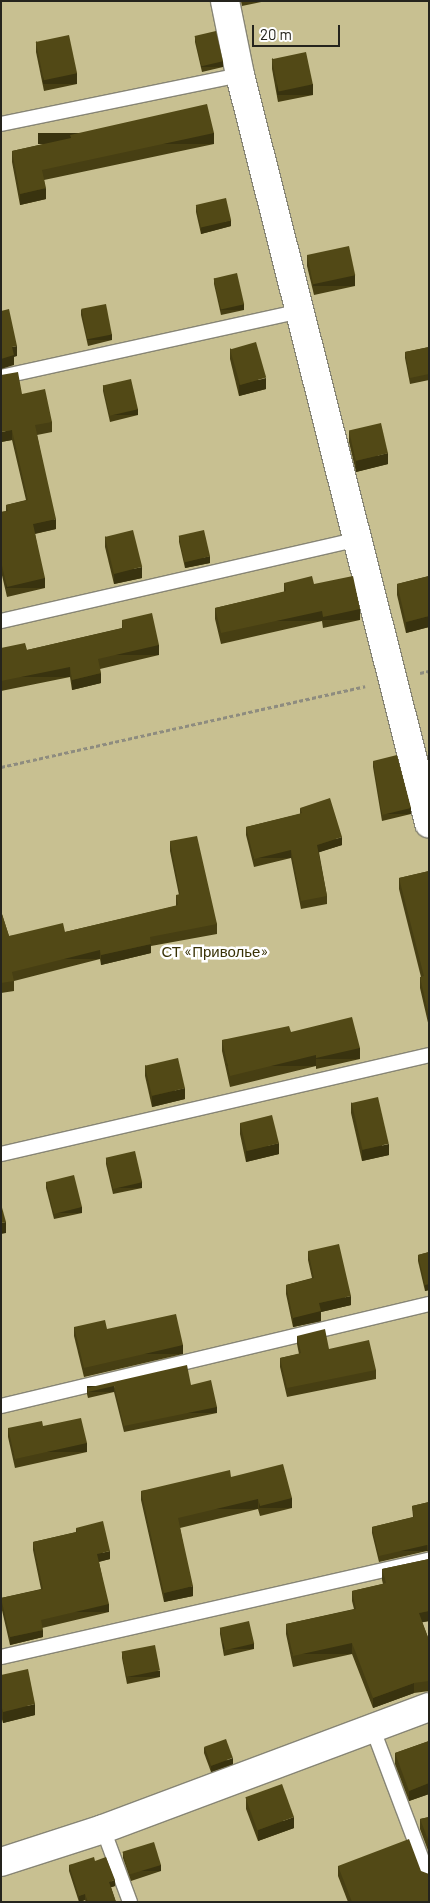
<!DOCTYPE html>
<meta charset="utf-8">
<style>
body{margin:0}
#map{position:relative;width:430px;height:1903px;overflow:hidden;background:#e4e1cf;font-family:Barlow,sans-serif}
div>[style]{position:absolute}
.green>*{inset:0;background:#c8c091;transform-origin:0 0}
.path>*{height:3px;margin-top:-1.5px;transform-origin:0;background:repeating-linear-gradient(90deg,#8e8c7f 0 4px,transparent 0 6.5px)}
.roads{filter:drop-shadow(1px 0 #878575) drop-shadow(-1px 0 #878575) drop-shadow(0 1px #878575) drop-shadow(0 -1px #878575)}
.lane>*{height:14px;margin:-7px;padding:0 7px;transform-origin:7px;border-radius:7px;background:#fff}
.street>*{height:28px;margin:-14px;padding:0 14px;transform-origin:14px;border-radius:14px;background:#fff}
.wall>*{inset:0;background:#473f13}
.shaded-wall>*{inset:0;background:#39330f;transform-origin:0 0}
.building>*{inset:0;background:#524916;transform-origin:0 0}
span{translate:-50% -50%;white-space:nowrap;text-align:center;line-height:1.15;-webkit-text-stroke:5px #fff;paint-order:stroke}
.park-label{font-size:15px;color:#393206}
.frame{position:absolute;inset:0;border:2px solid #25241d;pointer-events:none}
.scale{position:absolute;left:252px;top:25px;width:88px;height:22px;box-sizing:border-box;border:2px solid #25241d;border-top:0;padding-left:6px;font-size:15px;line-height:18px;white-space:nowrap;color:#25241d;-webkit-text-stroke:4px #fff;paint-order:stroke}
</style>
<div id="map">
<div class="green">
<div style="left:1px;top:1px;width:428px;height:1901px"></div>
</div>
<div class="path">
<div style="left:420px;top:673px;width:9px;rotate:-13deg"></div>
<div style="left:1px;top:767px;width:373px;rotate:-12.5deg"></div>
</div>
<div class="roads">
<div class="lane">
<div style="left:1px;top:124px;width:244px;rotate:-11.6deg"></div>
<div style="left:1px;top:377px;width:306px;rotate:-12.4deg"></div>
<div style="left:1px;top:621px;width:366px;rotate:-12.9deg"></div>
<div style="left:1px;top:1154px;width:439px;rotate:-13deg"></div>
<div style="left:1px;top:1406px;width:440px;rotate:-13.4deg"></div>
<div style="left:1px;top:1657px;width:439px;rotate:-12.8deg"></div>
<div style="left:372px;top:1727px;width:161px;rotate:69.3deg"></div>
<div style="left:103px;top:1829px;width:78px;rotate:69.7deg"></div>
</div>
<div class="street">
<div style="left:225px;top:1px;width:76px;rotate:78.5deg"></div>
<div style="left:240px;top:75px;width:772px;rotate:75.82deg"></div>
<div style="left:1px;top:1862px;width:107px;rotate:-17.9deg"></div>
<div style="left:103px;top:1829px;width:348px;rotate:-20.5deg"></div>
</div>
</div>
<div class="wall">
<div style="clip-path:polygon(241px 1px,266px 1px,242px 6px)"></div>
<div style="clip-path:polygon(195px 36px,223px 67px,202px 72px,195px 42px)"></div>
<div style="clip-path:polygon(36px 41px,77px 84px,44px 91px,36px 52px)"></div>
<div style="clip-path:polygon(272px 58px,313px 95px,278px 102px,272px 69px)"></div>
<div style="clip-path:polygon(70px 135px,214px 144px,44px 180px,46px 199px,20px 205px,12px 162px,12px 151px,70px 138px)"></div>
<div style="clip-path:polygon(196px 206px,231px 226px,201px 234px,196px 212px)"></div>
<div style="clip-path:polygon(307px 255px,355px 286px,314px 295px,307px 266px)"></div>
<div style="clip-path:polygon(214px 278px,244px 310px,221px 315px,214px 284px)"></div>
<div style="clip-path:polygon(81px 309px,112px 340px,88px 346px,81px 315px)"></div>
<div style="clip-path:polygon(429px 347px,429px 380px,410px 384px,405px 358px,405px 352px)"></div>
<div style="clip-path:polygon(230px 348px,266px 389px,239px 396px,230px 359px)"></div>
<div style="clip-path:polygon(103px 385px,138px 415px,110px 422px,103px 391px)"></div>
<div style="clip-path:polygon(22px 394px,52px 422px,52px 432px,37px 435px,56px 529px,35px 534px,45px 588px,7px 597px,1px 571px,1px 512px,6px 511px,6px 505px,26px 500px,12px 440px,1px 442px)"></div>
<div style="clip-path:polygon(349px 431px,388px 464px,356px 472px,349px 442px)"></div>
<div style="clip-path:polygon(105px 536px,142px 578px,114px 584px,105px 547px)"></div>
<div style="clip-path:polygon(179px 536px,210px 563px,185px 568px,179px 542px)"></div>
<div style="clip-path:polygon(429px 576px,429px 627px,406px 633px,397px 595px,397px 584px)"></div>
<div style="clip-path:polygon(284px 583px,314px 584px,360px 620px,323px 628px,322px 621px,221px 644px,215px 619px,215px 608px,284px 592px)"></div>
<div style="clip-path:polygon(122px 620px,159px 655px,100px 669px,101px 683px,72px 690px,70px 677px,1px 691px,1px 648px,27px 650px,122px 628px)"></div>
<div style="clip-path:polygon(373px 761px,411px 814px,382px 821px,373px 767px)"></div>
<div style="clip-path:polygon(300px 808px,342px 845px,319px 852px,327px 896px,327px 904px,301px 909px,291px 858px,254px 867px,246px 835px,246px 827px,300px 814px)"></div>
<div style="clip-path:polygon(170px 841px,217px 924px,217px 934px,151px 946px,151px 953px,101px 965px,100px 959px,14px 981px,14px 991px,1px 993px,1px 911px,9px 936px,65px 932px,176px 906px,176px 895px,179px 895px,170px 851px)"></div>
<div style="clip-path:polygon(429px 871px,429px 1027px,420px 988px,420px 977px,421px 977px,399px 889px,399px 878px)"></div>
<div style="clip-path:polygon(291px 1032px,360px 1059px,316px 1069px,316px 1066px,230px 1087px,222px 1051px,222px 1040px)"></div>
<div style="clip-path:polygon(145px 1065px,185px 1099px,152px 1107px,145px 1076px)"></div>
<div style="clip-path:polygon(351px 1102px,389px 1155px,362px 1161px,351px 1113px)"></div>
<div style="clip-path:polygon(240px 1123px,279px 1154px,246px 1162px,240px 1134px)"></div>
<div style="clip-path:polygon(106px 1158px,142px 1188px,113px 1194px,106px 1164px)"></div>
<div style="clip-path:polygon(46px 1182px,82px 1213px,54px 1219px,46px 1188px)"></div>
<div style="clip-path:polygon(308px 1251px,351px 1305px,321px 1312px,321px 1321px,293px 1327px,286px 1294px,286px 1285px,312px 1278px,308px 1260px)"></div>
<div style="clip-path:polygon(429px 1252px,429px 1290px,425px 1291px,418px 1261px,418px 1255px)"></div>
<div style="clip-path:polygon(74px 1327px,107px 1329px,183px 1354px,84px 1377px,74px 1336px)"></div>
<div style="clip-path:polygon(297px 1336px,376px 1370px,376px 1379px,287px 1397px,280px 1367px,280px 1358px,299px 1354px,297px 1344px)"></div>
<div style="clip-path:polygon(191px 1385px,217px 1413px,124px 1432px,114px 1392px,88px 1398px,87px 1394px,87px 1388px)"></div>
<div style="clip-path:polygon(8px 1428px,87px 1452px,15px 1468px,8px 1437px)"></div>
<div style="clip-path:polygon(231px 1477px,292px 1508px,260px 1516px,258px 1509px,180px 1528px,193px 1596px,164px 1602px,141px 1500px,141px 1491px)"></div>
<div style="clip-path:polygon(429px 1502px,429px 1552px,427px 1551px,379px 1562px,372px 1533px,372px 1527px,413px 1517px,412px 1506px)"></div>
<div style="clip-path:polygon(76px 1528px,110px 1559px,99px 1562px,109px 1612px,42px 1628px,43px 1637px,10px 1645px,1px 1606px,1px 1598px,41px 1589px,33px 1550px,33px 1542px,76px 1532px)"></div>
<div style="clip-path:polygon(429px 1559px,429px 1621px,422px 1622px,429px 1640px,429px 1691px,414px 1693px,373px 1708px,352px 1654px,293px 1667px,286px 1634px,286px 1624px,354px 1609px,352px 1601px,352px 1591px,383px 1584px,382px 1580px,382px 1569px)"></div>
<div style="clip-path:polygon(220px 1628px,254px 1649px,224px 1656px,220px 1634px)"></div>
<div style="clip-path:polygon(122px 1652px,160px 1677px,127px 1684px,122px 1658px)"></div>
<div style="clip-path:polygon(1px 1675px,35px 1715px,3px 1723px,1px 1716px)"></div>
<div style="clip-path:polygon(429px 1741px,429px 1794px,409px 1801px,395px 1764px,395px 1753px)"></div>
<div style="clip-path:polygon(204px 1747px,233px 1764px,211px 1772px,204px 1753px)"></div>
<div style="clip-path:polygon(246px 1798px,294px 1828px,258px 1841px,246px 1809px)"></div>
<div style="clip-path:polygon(429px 1817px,429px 1853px,420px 1829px,420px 1819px)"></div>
<div style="clip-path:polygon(123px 1852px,161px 1871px,131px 1881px,123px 1858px)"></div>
<div style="clip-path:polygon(95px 1861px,115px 1886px,111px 1887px,116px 1902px,86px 1902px,85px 1900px,79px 1902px,69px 1871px,69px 1865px)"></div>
<div style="clip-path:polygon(338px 1866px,421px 1871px,429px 1902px,348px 1902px,338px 1876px)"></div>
</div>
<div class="shaded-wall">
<div style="left:223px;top:61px;width:6px;height:22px;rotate:90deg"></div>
<div style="left:77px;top:73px;width:11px;height:34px;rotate:90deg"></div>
<div style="left:313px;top:84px;width:11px;height:36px;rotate:90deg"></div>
<div style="left:214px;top:133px;width:11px;height:176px;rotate:90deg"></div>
<div style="clip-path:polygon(46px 188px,46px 199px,20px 205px,20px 194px)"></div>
<div style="clip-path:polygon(231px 220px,231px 226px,201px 234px,201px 227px)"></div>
<div style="left:355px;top:275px;width:11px;height:42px;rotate:90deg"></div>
<div style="left:244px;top:304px;width:6px;height:24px;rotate:90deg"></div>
<div style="left:112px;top:334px;width:6px;height:25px;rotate:90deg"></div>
<div style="clip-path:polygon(17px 346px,17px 356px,14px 357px,14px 365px,1px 369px,1px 359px,12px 347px)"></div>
<div style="clip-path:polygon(266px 378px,266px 389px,239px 396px,239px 385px)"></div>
<div style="left:138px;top:409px;width:6px;height:29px;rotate:90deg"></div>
<div style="clip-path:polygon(12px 430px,12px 440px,1px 442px,1px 432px)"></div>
<div style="clip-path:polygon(388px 453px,388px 464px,356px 472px,356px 461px)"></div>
<div style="clip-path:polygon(56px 519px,56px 529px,33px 534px,33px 524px)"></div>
<div style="clip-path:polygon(210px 556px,210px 563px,185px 568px,185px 562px)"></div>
<div style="clip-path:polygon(142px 567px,142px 578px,114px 584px,114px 573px)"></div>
<div style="left:45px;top:578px;width:10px;height:39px;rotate:90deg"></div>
<div style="left:360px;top:609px;width:11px;height:38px;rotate:90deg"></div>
<div style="left:322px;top:611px;width:10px;height:103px;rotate:90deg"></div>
<div style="clip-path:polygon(429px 616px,429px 627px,406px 633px,406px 622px)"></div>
<div style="left:159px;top:645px;width:10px;height:63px;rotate:90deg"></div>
<div style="left:70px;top:667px;width:10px;height:70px;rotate:90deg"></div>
<div style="clip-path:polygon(101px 673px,101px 683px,72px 690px,72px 680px)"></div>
<div style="left:411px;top:808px;width:6px;height:30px;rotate:90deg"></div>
<div style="clip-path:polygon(342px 837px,342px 845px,317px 853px,317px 845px)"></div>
<div style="left:291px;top:850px;width:8px;height:38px;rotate:90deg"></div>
<div style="clip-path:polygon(151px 944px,151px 953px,101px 965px,101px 955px)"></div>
<div style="left:100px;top:950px;width:9px;height:91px;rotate:90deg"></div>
<div style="left:360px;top:1048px;width:11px;height:45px;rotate:90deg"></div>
<div style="left:316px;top:1055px;width:11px;height:89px;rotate:90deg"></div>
<div style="clip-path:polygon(185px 1088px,185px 1099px,152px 1107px,152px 1096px)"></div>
<div style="clip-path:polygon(279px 1143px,279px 1154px,246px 1162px,246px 1151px)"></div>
<div style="clip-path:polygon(389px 1144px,389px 1155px,362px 1161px,362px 1150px)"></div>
<div style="left:142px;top:1182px;width:6px;height:30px;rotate:90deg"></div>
<div style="left:82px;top:1207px;width:6px;height:29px;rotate:90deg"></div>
<div style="clip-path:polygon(6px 1222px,6px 1233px,1px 1234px,1px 1223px)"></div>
<div style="clip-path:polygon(429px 1284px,429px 1290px,425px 1291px,425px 1285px)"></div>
<div style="clip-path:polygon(351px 1296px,351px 1305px,321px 1312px,321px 1321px,293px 1327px,293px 1318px,319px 1303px)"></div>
<div style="left:183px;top:1345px;width:9px;height:102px;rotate:90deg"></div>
<div style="left:114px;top:1386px;width:6px;height:27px;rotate:90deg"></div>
<div style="left:217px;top:1407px;width:6px;height:95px;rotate:90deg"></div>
<div style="left:87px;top:1443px;width:9px;height:74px;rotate:90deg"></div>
<div style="left:292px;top:1498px;width:10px;height:33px;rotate:90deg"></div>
<div style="left:258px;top:1499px;width:10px;height:82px;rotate:90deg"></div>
<div style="left:427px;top:1545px;width:6px;height:49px;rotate:90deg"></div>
<div style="clip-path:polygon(110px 1551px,110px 1559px,97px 1562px,97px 1554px)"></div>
<div style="clip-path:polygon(193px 1586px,193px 1596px,164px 1602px,164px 1593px)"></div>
<div style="left:109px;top:1604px;width:8px;height:70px;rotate:90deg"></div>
<div style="clip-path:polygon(429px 1611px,429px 1621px,419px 1623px,419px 1613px)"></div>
<div style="clip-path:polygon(43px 1630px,43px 1637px,10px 1645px,10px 1637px)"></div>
<div style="left:254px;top:1643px;width:6px;height:31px;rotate:90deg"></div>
<div style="left:352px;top:1643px;width:11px;height:60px;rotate:90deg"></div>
<div style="left:160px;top:1671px;width:6px;height:34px;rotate:90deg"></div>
<div style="clip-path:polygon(414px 1683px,414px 1693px,373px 1708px,373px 1698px)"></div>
<div style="clip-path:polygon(35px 1704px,35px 1715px,3px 1723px,3px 1712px)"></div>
<div style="clip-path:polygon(233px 1758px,233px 1764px,211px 1772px,211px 1766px)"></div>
<div style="clip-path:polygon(429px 1783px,429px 1794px,409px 1801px,409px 1791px)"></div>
<div style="clip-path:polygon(294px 1817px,294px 1828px,258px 1841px,258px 1830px)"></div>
<div style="left:161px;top:1865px;width:6px;height:32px;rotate:90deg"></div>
<div style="clip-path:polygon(115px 1880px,115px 1886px,109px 1888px,109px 1882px)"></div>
<div style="clip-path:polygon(85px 1894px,85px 1900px,79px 1902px,79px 1896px)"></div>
</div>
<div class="building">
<div style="left:216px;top:31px;width:31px;height:22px;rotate:77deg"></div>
<div style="left:69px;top:35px;width:39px;height:34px;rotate:78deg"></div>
<div style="left:306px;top:52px;width:33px;height:35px;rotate:78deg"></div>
<div style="clip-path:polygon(207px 104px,214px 133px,42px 170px,46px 188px,20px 194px,12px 151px,71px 138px,70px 135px)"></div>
<div style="left:226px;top:198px;width:23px;height:31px;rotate:77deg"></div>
<div style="left:349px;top:246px;width:30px;height:43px;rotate:78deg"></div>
<div style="left:237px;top:273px;width:32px;height:24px;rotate:77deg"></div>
<div style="left:106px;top:304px;width:31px;height:25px;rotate:79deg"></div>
<div style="clip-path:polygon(9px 309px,17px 346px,12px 347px,14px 355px,1px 359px,1px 311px)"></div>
<div style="left:256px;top:342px;width:37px;height:27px;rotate:74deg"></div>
<div style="clip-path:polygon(429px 347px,429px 374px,410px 378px,405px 352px)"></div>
<div style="clip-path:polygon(18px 372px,22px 394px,45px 389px,52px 422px,35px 425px,56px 519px,33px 524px,45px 578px,7px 587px,1px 561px,1px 512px,8px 511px,6px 505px,28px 500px,12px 430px,1px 432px,1px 375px)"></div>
<div style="left:131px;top:379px;width:31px;height:29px;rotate:77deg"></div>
<div style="left:381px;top:423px;width:31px;height:33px;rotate:77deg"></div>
<div style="left:133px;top:530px;width:38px;height:29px;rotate:76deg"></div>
<div style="left:204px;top:530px;width:27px;height:26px;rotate:77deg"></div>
<div style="clip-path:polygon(312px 576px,314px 584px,353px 576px,360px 609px,323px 617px,322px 611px,221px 633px,215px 608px,286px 591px,284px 583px)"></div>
<div style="clip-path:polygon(429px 576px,429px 616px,406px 622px,397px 584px)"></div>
<div style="clip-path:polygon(152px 613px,159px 645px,98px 659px,101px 673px,72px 680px,70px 667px,1px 681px,1px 648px,25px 643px,27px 650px,123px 628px,122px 620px)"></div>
<div style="clip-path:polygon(397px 755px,411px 808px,382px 815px,373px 761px)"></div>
<div style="clip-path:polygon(330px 798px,342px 837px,317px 845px,327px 896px,301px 901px,291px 850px,254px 859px,246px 827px,302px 813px,300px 808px)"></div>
<div style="clip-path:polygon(197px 836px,217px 924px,150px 937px,151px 944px,101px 955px,100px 950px,12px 972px,14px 981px,1px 983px,1px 911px,9px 936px,63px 923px,65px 932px,178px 905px,176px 895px,180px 894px,170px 841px)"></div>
<div style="clip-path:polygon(429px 871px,429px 1016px,420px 977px,424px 976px,399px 878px)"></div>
<div style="clip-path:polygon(352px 1017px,360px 1048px,316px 1058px,316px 1055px,230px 1076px,222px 1040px,289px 1026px,291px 1032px)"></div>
<div style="left:178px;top:1058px;width:31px;height:34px;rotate:77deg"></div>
<div style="left:378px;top:1097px;width:48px;height:27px;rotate:77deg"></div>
<div style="left:272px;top:1115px;width:29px;height:33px;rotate:76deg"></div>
<div style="left:135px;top:1151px;width:32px;height:30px;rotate:77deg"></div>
<div style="left:74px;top:1175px;width:33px;height:29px;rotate:76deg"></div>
<div style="clip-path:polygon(1px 1204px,6px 1222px,1px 1223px)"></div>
<div style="clip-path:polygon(339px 1244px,351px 1296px,319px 1303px,321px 1311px,293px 1318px,286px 1285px,314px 1278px,308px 1251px)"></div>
<div style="clip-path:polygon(429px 1252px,429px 1284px,425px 1285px,418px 1255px)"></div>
<div style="clip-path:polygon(176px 1314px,183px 1345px,84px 1368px,74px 1327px,105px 1320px,107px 1329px)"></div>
<div style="clip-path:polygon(325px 1329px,329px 1349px,369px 1340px,376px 1370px,287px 1388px,280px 1358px,301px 1353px,297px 1336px)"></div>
<div style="clip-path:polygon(187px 1365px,191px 1385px,211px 1380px,217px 1407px,124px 1426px,114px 1386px,88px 1392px,87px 1388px)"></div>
<div style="clip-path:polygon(81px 1418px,87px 1443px,15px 1459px,8px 1428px,42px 1421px,43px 1426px)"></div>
<div style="clip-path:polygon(283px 1464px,292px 1498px,260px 1506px,258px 1499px,178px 1518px,193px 1586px,164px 1593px,141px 1491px,230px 1470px,231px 1477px)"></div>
<div style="clip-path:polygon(429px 1502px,429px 1546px,427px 1545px,379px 1556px,372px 1527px,414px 1517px,412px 1506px)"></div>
<div style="clip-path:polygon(103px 1521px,110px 1551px,97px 1554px,109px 1604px,41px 1620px,43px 1630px,10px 1637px,1px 1598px,43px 1589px,33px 1542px,77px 1532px,76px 1528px)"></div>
<div style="clip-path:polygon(429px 1559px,429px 1611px,419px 1613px,429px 1640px,429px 1681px,414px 1683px,373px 1698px,352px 1643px,293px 1656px,286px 1624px,356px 1609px,352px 1591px,386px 1583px,382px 1569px)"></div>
<div style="left:249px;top:1621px;width:23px;height:30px;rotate:77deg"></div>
<div style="left:155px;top:1645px;width:26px;height:34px;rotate:79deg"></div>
<div style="clip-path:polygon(28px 1669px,35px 1704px,3px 1712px,1px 1705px,1px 1675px)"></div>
<div style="left:226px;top:1739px;width:20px;height:23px;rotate:70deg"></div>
<div style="clip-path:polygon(429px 1741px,429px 1783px,409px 1791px,395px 1753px)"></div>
<div style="left:282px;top:1784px;width:35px;height:39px;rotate:70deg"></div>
<div style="clip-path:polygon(429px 1817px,429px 1842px,420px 1819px)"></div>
<div style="clip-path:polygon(409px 1839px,421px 1871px,429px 1874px,429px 1902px,352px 1902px,338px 1866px)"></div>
<div style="left:154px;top:1842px;width:24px;height:33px;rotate:73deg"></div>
<div style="clip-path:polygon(94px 1857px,95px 1861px,106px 1857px,115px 1880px,109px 1882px,116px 1902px,88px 1902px,85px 1894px,79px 1896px,69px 1865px)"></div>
</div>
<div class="park-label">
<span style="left:215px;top:952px">СТ «Приволье»</span>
</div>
<div class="frame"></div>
<div class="scale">20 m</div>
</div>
